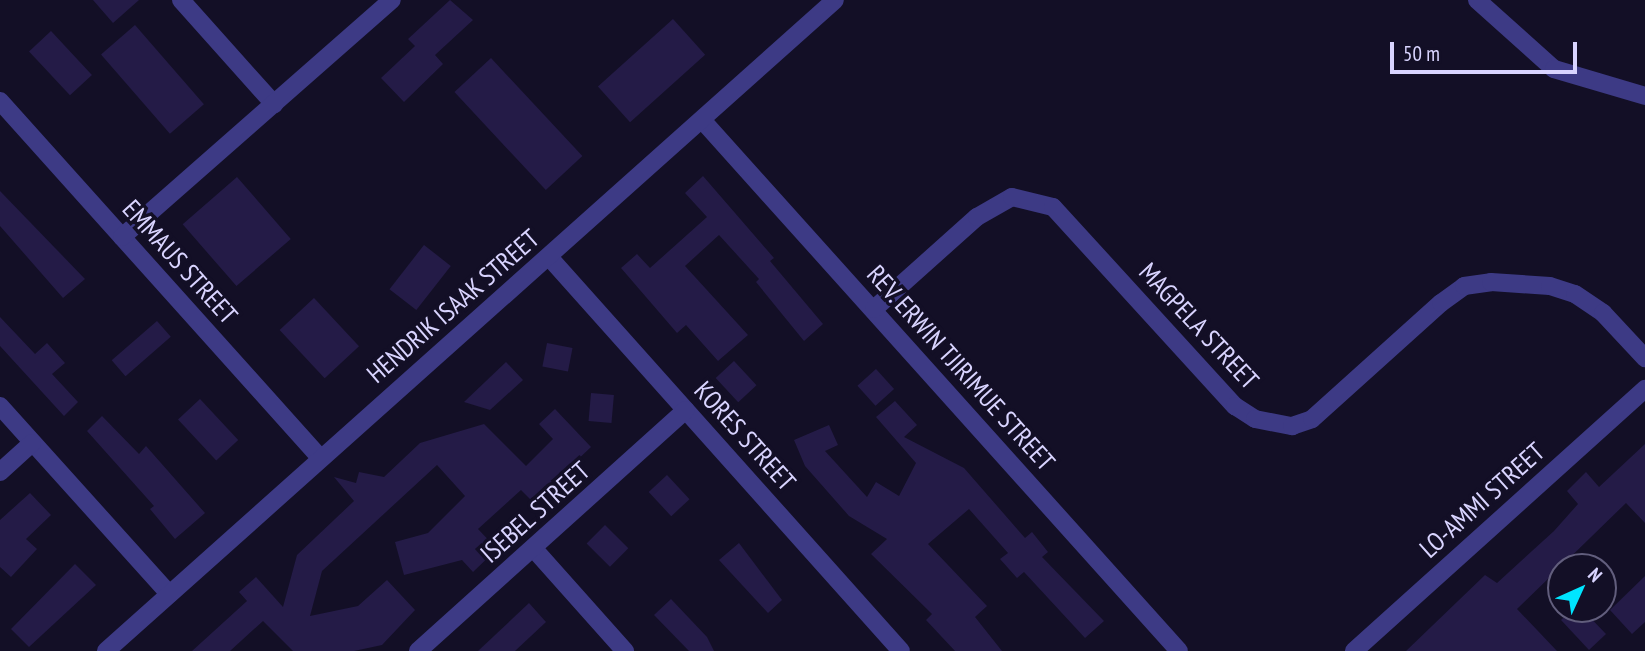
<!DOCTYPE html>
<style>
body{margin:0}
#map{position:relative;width:1645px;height:651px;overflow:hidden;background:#130f26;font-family:"PT Sans Narrow",sans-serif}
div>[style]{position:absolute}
.building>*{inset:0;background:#241b47;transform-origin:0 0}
.minor>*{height:18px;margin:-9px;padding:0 9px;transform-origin:9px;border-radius:9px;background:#3d3a85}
span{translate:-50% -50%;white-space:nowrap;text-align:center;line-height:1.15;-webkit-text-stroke:7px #130f26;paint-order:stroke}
.street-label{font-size:26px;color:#d9d4ff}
.north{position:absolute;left:1547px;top:553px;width:70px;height:70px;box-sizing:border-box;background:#130f26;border:2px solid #625e7d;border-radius:50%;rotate:45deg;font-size:19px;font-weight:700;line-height:28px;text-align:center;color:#d9d4ff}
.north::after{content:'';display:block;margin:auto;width:24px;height:32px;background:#00e5ff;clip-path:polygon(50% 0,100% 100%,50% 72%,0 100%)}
.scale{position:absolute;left:1390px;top:42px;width:187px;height:32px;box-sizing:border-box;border:4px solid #d9d4ff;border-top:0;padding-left:9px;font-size:21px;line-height:24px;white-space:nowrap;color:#d9d4ff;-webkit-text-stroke:5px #130f26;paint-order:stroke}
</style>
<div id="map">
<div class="building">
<div style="clip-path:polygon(93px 0,139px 0,113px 23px)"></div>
<div style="clip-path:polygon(450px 0,473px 20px,435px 55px,443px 64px,404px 102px,381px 78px,415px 46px,408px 39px)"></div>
<div style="left:673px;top:19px;width:48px;height:101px;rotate:48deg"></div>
<div style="left:135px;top:25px;width:105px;height:45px;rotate:49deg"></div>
<div style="left:51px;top:31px;width:60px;height:30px;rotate:47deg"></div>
<div style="left:491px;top:58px;width:134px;height:50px;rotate:47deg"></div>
<div style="clip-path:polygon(703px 176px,774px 258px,770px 261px,823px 324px,804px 341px,756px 282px,759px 279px,719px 235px,685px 266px,748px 335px,718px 361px,686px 325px,677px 333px,621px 268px,637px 254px,650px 268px,707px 217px,685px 193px)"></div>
<div style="left:237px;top:177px;width:82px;height:72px;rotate:49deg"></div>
<div style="clip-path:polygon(0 191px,85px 279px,63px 298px,0 226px)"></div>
<div style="left:424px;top:245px;width:34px;height:56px;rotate:38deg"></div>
<div style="left:314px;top:298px;width:66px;height:47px;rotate:47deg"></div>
<div style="clip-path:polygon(0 317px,35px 354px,47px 343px,65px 363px,52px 374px,78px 402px,64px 416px,0 346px)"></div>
<div style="left:157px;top:321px;width:21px;height:60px;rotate:49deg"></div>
<div style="left:547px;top:343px;width:26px;height:24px;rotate:11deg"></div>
<div style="left:734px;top:361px;width:33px;height:25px;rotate:47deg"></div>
<div style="clip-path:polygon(506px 362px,523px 380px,490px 410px,464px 402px)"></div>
<div style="left:876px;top:369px;width:27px;height:25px;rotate:48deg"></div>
<div style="left:591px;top:393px;width:23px;height:28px;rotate:5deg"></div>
<div style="left:200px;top:399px;width:56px;height:30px;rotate:47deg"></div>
<div style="clip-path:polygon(895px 401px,917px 425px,904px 437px,964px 468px,1025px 538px,1032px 532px,1048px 552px,1042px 557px,1104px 621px,1085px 638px,1024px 572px,1017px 578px,1000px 559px,1008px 553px,969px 509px,928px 544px,987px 606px,975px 617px,1002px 651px,955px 651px,926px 620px,932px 614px,871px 554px,887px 539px,849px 516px,805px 466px,794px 440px,829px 425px,838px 445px,825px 451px,867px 497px,876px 482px,899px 496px,916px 463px,876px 417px)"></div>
<div style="clip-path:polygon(555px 409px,591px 447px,533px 502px,521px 490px,478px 529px,497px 549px,473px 572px,462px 560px,404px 575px,395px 542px,428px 533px,465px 496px,437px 465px,322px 571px,310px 616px,358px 606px,387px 580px,415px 610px,382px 645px,354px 651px,293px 651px,263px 621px,230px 651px,192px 651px,247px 601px,239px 592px,256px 577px,283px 607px,297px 555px,354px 501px,334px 477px,356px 483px,359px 472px,384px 477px,420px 443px,484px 424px,526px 466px,553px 439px,539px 424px)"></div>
<div style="clip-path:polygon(102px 416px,139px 454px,146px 446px,205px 513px,175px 539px,150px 509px,154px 506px,87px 431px)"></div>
<div style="clip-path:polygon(1645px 444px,1645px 523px,1626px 503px,1517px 609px,1557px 651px,1406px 651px,1485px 575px,1497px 583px,1554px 531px,1578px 504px,1567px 491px,1586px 472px,1599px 487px)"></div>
<div style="left:667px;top:475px;width:33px;height:25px;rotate:47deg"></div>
<div style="clip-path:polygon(30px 493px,51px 515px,26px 539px,37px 549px,11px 577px,0 567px,0 520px)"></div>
<div style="left:605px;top:525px;width:33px;height:26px;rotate:45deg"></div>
<div style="clip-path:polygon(739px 543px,782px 600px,768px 613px,719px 560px)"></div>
<div style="clip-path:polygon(75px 564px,96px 585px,29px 647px,11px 629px)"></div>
<div style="clip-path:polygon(1645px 576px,1645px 622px,1632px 634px,1610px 610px)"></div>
<div style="clip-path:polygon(671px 599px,707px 637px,714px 651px,689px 651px,654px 615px)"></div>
<div style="clip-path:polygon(529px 603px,546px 622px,515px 651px,478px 651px)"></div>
<div style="clip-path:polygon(1573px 609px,1582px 609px,1606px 634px,1589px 650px,1561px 620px)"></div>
</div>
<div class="minor">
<div style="left:181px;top:0;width:140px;rotate:48.2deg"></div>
<div style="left:1477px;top:0;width:103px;rotate:41.9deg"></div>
<div style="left:1554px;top:69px;width:95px;rotate:16.5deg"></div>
<div style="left:0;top:101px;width:479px;rotate:48.1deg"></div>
<div style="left:703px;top:121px;width:712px;rotate:48.07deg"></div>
<div style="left:122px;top:237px;width:359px;rotate:-41.3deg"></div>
<div style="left:549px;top:257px;width:528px;rotate:48.22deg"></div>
<div style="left:874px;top:309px;width:138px;rotate:-41.8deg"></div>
<div style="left:977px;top:217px;width:40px;rotate:-29.7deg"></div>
<div style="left:1012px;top:197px;width:42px;rotate:13.7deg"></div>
<div style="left:1053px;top:207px;width:270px;rotate:47.6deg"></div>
<div style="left:1235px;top:406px;width:24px;rotate:33deg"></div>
<div style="left:1255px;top:419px;width:38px;rotate:11deg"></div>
<div style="left:1292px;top:426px;width:21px;rotate:-19deg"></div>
<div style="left:1312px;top:419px;width:173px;rotate:-42deg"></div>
<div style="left:1441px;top:303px;width:29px;rotate:-36deg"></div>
<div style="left:1464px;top:286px;width:27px;rotate:-8deg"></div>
<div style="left:1491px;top:282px;width:59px;rotate:3.9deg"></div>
<div style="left:1550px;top:286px;width:26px;rotate:18deg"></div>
<div style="left:1575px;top:294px;width:34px;rotate:34deg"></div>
<div style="left:1603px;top:313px;width:62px;rotate:47deg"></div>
<div style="left:0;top:406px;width:253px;rotate:48deg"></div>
<div style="left:0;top:472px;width:43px;rotate:-42.2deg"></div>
<div style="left:534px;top:549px;width:137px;rotate:48.3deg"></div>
<div style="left:106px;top:651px;width:977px;rotate:-41.76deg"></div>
<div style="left:418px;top:651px;width:360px;rotate:-42deg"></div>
<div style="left:1354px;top:651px;width:392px;rotate:-42deg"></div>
</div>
<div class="street-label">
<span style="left:180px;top:262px;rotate:48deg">EMMAUS STREET</span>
<span style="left:453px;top:306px;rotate:-41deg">HENDRIK ISAAK STREET</span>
<span style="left:1199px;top:326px;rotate:47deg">MAGPELA STREET</span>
<span style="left:961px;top:368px;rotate:48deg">REV. ERWIN TJIRIMUE STREET</span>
<span style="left:745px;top:436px;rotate:48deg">KORES STREET</span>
<span style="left:1482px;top:500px;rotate:-42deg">LO-AMMI STREET</span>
<span style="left:535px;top:512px;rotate:-42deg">ISEBEL STREET</span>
</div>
<div class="north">N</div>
<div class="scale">50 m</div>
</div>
